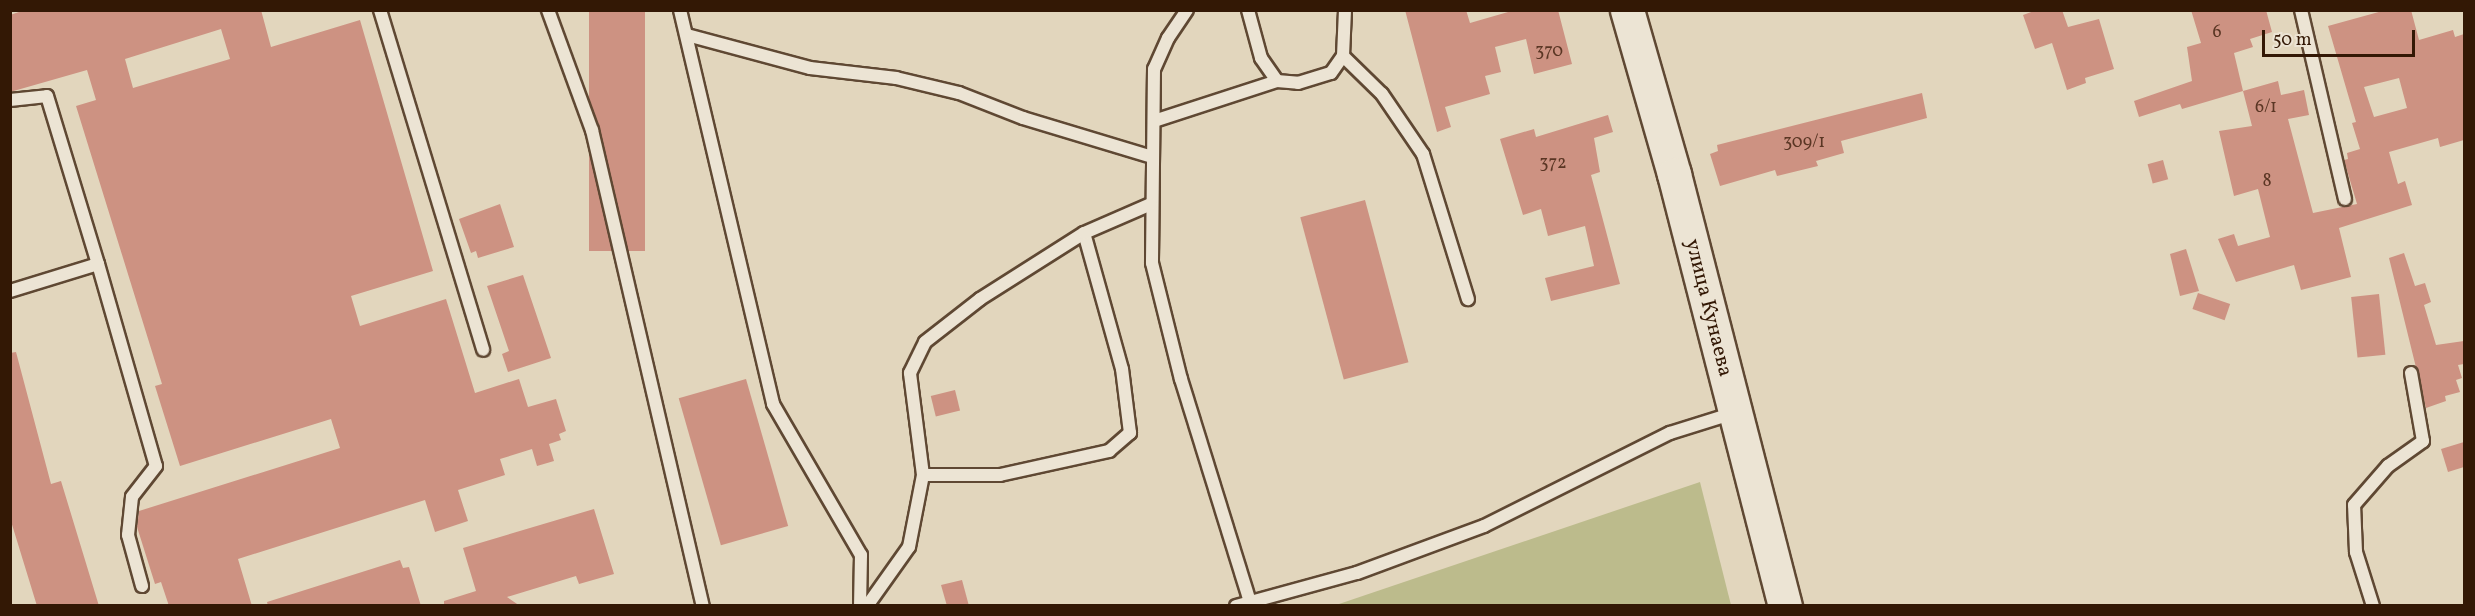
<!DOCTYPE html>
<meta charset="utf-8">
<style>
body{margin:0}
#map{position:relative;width:2475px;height:616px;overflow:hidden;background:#e2d6bd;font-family:Vollkorn,serif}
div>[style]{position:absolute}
.green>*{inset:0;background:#bcbb8c}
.building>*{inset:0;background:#cd9282;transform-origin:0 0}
.roads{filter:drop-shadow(2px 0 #5f4833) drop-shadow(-2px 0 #5f4833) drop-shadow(0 2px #5f4833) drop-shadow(0 -2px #5f4833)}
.service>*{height:12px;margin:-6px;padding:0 6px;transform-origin:6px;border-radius:6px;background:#ece4d4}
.secondary>*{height:33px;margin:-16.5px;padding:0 16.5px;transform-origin:16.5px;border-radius:16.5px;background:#ece4d4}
span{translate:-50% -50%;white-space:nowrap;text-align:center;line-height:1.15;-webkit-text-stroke:4.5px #ece4d4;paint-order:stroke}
.number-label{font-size:18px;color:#5a3624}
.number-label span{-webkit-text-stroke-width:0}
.street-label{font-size:21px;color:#331805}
.frame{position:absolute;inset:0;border:12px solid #331805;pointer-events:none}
.scale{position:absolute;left:2262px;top:30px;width:153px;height:27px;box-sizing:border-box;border:3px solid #331805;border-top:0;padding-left:8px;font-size:18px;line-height:21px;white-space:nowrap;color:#331805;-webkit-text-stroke:4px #ece4d4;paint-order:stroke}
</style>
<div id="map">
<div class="green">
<div style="clip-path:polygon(1700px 482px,1731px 605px,1336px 605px)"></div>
</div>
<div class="building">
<div style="clip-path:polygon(evenodd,25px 10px,261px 10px,271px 47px,360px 20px,433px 271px,351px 296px,360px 326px,446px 299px,475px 393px,519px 379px,528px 407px,556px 399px,566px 431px,559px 434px,561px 440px,549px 444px,554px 461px,537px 466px,532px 449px,500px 459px,505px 475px,458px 490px,468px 521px,435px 532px,425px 500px,238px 559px,252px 606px,169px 606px,161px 582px,155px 584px,137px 527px,139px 511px,340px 448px,331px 419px,180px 466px,155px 386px,162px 384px,76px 106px,96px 100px,87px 70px,10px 92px,10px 15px,25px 10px,221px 29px,230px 59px,133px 88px,125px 59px,221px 29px)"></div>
<div style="left:589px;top:10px;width:56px;height:241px"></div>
<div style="clip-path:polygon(1405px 10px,1466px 10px,1470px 23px,1515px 10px,1558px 10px,1572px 64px,1534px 74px,1526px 39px,1495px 47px,1501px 72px,1485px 76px,1490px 94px,1445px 107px,1451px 127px,1437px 132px)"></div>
<div style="clip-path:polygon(2037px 10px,2062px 10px,2068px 27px,2099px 19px,2114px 69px,2085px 78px,2086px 83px,2067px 90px,2052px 43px,2035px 49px,2023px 15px)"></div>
<div style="clip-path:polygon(2191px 10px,2266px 10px,2272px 32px,2250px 39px,2253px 47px,2234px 53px,2243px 91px,2182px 109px,2180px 104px,2139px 117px,2134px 101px,2192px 81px,2187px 47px,2201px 43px)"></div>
<div style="clip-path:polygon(evenodd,2386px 10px,2411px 10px,2419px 40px,2453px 30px,2455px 37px,2464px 34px,2464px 140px,2440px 147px,2438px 138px,2389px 152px,2398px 184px,2405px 181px,2412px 205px,2339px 228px,2351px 277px,2301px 290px,2294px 265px,2236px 282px,2218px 239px,2234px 234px,2238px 246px,2270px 237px,2258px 189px,2234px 196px,2219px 131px,2252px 126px,2243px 91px,2278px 81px,2281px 95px,2304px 90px,2309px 115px,2288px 119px,2313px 213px,2357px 204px,2344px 160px,2348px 159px,2347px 153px,2360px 149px,2352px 123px,2356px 122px,2328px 26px,2386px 10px,2399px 78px,2407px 108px,2374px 117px,2364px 87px,2399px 78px)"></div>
<div style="clip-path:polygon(1922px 93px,1927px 118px,1841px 141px,1844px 153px,1816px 161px,1818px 166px,1777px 176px,1775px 170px,1720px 186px,1710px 154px,1718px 151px,1717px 145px)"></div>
<div style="clip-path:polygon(1608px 115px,1613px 132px,1594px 138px,1600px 172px,1591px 175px,1620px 284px,1551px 301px,1545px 278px,1594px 266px,1585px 226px,1548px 236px,1541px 209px,1523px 215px,1500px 139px,1534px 129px,1536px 137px)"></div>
<div style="left:2163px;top:160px;width:20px;height:16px;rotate:75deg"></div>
<div style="left:1365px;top:200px;width:168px;height:67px;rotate:75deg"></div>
<div style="clip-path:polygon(500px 204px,514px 247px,478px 258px,476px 251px,471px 253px,459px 219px)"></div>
<div style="clip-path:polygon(2186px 249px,2199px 291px,2180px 296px,2170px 254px)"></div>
<div style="clip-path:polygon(2404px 253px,2415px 286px,2425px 283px,2431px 302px,2424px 305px,2436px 345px,2464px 341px,2464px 364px,2458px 365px,2462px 378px,2456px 380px,2460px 392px,2445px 396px,2446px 401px,2426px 408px,2389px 258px)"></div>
<div style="clip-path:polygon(523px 275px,551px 358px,508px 372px,502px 354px,509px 351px,487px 286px)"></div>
<div style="left:2198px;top:293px;width:34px;height:17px;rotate:19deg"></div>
<div style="left:2379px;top:294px;width:61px;height:28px;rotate:84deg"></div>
<div style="clip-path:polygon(16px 352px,51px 484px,61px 481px,99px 606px,37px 606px,10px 518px,10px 353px)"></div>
<div style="left:746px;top:379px;width:153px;height:70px;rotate:74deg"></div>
<div style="left:955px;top:390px;width:21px;height:25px;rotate:76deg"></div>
<div style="clip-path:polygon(2464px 442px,2464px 467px,2448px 472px,2441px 449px)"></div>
<div style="clip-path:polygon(594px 509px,614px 574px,579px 584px,576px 576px,507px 597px,520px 606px,444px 606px,444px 601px,476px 591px,463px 548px)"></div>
<div style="clip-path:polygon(400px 560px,403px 568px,409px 567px,421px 606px,268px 606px,267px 602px)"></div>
<div style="clip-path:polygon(962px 580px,969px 606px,947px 606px,941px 585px)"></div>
</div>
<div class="roads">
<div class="service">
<div style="left:380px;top:10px;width:355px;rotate:73.1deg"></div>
<div style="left:548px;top:10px;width:128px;rotate:69.9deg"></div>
<div style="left:592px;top:130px;width:489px;rotate:76.9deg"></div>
<div style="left:680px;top:10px;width:405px;rotate:76.7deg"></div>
<div style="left:773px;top:404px;width:175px;rotate:59.8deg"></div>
<div style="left:861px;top:555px;width:51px;rotate:91.1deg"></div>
<div style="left:1187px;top:10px;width:34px;rotate:124deg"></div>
<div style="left:1168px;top:38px;width:34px;rotate:114deg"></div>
<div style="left:1154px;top:69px;width:194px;rotate:90.6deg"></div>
<div style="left:1152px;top:263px;width:120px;rotate:76deg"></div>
<div style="left:1181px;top:379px;width:233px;rotate:72.8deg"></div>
<div style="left:1248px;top:10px;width:50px;rotate:74.8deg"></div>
<div style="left:1261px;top:58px;width:28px;rotate:55deg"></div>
<div style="left:1277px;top:81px;width:21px;rotate:5deg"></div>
<div style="left:1298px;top:83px;width:34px;rotate:-17deg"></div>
<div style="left:1331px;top:73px;width:21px;rotate:-55deg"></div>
<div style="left:1343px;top:56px;width:46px;rotate:-87.5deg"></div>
<div style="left:2301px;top:10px;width:194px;rotate:76.9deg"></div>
<div style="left:687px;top:35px;width:127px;rotate:15deg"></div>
<div style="left:810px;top:68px;width:87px;rotate:6.6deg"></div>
<div style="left:896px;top:78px;width:65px;rotate:13.4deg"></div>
<div style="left:959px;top:93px;width:69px;rotate:21.3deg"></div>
<div style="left:1023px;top:118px;width:135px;rotate:16.8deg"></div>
<div style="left:1343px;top:56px;width:54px;rotate:44.3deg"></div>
<div style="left:1382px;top:94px;width:73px;rotate:55.7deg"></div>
<div style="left:1423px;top:154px;width:152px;rotate:72.8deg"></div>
<div style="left:10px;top:100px;width:37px;rotate:-6deg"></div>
<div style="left:47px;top:96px;width:176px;rotate:73.1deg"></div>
<div style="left:1154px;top:121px;width:129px;rotate:-18deg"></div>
<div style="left:10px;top:291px;width:92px;rotate:-17.1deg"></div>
<div style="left:98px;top:264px;width:210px;rotate:74deg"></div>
<div style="left:156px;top:466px;width:39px;rotate:128deg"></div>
<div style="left:132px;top:497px;width:38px;rotate:96deg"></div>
<div style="left:128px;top:535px;width:53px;rotate:74.6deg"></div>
<div style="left:923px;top:475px;width:77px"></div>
<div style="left:1000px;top:475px;width:112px;rotate:-12.4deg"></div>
<div style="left:1109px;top:451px;width:28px;rotate:-41deg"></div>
<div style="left:1130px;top:433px;width:64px;rotate:-97.1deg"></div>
<div style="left:1122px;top:369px;width:141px;rotate:-105.6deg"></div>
<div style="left:867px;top:606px;width:72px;rotate:-54.6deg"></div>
<div style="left:909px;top:547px;width:73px;rotate:-79deg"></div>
<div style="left:923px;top:475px;width:103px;rotate:-97.3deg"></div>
<div style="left:910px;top:373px;width:34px;rotate:-64deg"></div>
<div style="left:925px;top:342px;width:70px;rotate:-38deg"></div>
<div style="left:980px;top:299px;width:123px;rotate:-32.4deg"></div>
<div style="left:1084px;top:233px;width:73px;rotate:-23.4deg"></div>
<div style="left:1236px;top:606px;width:125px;rotate:-15.3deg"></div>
<div style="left:1357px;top:573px;width:135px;rotate:-20.3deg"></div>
<div style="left:1484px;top:526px;width:208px;rotate:-26.6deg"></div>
<div style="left:1670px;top:433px;width:67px;rotate:-17.4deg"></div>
<div style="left:2373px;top:606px;width:57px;rotate:-107.5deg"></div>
<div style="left:2356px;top:552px;width:47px;rotate:-92.4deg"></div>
<div style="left:2354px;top:505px;width:52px;rotate:-48.9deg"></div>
<div style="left:2388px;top:466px;width:43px;rotate:-35.5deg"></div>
<div style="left:2423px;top:441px;width:69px;rotate:-100deg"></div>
</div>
<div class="secondary">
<div style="left:1627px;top:10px;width:171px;rotate:74deg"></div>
<div style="left:1674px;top:174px;width:446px;rotate:75.6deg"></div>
</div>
</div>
<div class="number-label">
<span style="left:2217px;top:33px">6</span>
<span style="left:1549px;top:52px">370</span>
<span style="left:2266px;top:108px">6/1</span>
<span style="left:1804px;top:143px">309/1</span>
<span style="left:1553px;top:164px">372</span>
<span style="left:2267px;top:182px">8</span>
</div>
<div class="street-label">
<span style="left:1708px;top:308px;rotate:76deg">улица Кунаева</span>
</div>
<div class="frame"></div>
<div class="scale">50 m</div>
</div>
